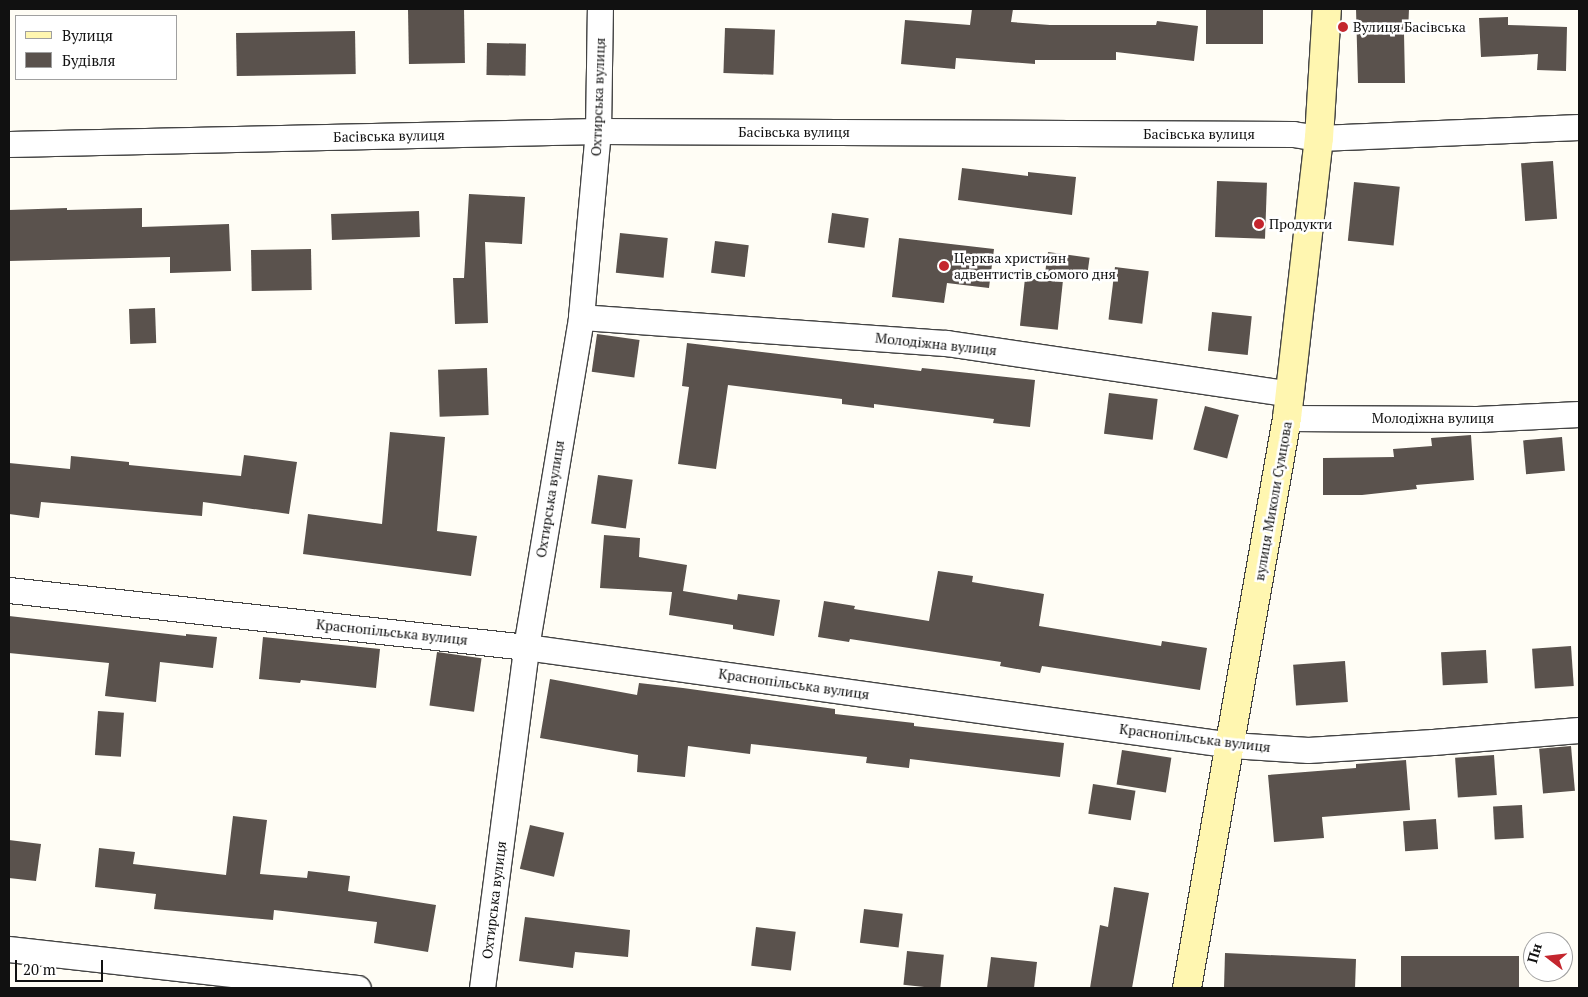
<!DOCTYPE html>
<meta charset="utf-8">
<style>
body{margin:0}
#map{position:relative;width:1588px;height:997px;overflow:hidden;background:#fffdf5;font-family:"PT Serif",serif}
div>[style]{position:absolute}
.building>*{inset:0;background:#5a524d;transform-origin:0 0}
.roads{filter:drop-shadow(1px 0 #444) drop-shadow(-1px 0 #444) drop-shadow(0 1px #444) drop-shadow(0 -1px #444)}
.street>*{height:25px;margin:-12.5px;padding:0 12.5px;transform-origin:12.5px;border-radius:12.5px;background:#fff}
.secondary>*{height:28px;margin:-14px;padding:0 14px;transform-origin:14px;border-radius:14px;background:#fff6b0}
.dots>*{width:14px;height:14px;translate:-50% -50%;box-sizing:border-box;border:2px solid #fff;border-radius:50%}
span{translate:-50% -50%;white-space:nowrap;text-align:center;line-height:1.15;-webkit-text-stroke:5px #fff;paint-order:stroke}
.poi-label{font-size:14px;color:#111}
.left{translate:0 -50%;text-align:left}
.street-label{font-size:14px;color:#111}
.frame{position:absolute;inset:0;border:10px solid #111;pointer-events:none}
.legend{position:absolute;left:15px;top:15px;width:162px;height:65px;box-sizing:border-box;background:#fff;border:1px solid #a0a0a0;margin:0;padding:6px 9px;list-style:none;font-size:15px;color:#111}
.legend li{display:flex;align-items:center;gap:10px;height:25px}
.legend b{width:25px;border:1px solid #a0a0a0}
.north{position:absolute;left:1523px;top:932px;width:50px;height:50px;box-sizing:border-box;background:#fff;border:1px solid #a0a0a0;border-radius:50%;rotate:286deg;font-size:14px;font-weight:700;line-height:20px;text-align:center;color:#111}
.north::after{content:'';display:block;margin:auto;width:18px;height:22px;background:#c4262e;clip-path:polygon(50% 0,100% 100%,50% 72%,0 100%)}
.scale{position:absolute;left:15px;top:960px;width:88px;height:22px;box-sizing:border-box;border:2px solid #111;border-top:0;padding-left:6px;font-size:15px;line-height:18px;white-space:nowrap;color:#111;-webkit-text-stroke:4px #fff;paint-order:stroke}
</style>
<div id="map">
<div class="building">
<div style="left:464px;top:9px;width:54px;height:56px;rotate:89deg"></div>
<div style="clip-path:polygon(972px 9px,1013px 9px,1011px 22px,1050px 25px,1156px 25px,1157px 21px,1198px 26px,1194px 61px,1116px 52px,1116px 60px,1035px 60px,1035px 64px,956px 58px,955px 69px,901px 64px,905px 20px,970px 25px)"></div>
<div style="left:1206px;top:9px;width:57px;height:35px"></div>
<div style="clip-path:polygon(1356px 9px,1409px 9px,1408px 33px,1404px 33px,1405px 83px,1358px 83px)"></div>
<div style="clip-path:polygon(1508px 17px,1508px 25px,1567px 27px,1566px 71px,1537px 70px,1538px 54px,1481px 57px,1479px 18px)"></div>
<div style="left:725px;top:28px;width:50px;height:45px;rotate:2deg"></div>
<div style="left:355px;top:31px;width:43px;height:119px;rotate:89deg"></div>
<div style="left:487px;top:43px;width:39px;height:32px;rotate:1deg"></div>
<div style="left:1553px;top:161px;width:58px;height:32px;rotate:86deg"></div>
<div style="clip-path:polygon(962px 168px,1028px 176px,1028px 172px,1076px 177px,1072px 215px,958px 200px)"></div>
<div style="left:1217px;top:181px;width:50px;height:56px;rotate:2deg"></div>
<div style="left:1354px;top:182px;width:46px;height:59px;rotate:6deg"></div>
<div style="clip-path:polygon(469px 194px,525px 197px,522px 244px,485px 242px,488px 323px,455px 324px,453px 278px,464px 278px)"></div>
<div style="clip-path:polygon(67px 208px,67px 210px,142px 208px,142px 227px,229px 224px,231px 271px,170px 273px,170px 257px,9px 261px,9px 210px)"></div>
<div style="left:419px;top:211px;width:26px;height:88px;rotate:88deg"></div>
<div style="left:832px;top:213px;width:37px;height:30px;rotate:8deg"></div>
<div style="left:620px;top:233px;width:48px;height:40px;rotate:6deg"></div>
<div style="clip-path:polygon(899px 238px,994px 249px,989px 288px,947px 283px,944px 303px,892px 297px)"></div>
<div style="left:715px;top:241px;width:34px;height:32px;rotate:7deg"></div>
<div style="left:311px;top:249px;width:41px;height:60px;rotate:89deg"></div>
<div style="left:1048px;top:252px;width:42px;height:22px;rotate:8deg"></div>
<div style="left:1115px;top:267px;width:34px;height:53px;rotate:7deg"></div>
<div style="left:1025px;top:278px;width:38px;height:48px;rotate:6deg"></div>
<div style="left:155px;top:308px;width:35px;height:26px;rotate:88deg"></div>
<div style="left:1212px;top:312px;width:40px;height:39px;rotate:6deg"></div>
<div style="left:597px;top:334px;width:43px;height:38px;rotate:8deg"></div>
<div style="clip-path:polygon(687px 343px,921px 371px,922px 368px,1035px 380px,1030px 427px,993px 423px,994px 419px,874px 404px,874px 408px,842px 404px,842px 399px,728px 385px,716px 469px,678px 464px,689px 387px,682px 386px)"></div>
<div style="left:487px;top:368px;width:47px;height:49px;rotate:88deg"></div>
<div style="left:1109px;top:393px;width:49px;height:41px;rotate:7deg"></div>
<div style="left:1205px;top:406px;width:35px;height:45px;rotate:15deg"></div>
<div style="clip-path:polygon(390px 432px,445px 437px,437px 531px,477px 536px,471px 576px,303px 554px,308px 514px,382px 524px)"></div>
<div style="clip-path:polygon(1471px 435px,1474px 480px,1416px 485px,1417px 489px,1362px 495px,1323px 495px,1323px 458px,1394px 457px,1393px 449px,1432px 446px,1431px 438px)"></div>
<div style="left:1562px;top:437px;width:34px;height:39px;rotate:85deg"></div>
<div style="clip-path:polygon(244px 455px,297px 462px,289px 514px,203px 502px,202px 516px,41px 502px,39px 518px,9px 514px,9px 463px,70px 469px,71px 456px,129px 462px,129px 465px,241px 476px)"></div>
<div style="left:598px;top:475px;width:35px;height:49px;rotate:8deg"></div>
<div style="clip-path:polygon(604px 535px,640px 538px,639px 557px,687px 565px,683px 591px,737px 600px,738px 594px,780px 600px,774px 636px,733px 629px,733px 625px,669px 615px,672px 592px,600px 588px)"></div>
<div style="clip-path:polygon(938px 571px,973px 576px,972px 582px,1044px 594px,1039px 626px,1161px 646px,1162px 641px,1207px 648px,1200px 690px,1042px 666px,1040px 673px,1000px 666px,1001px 662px,850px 639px,849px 642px,818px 637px,824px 601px,855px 606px,854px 609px,929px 621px)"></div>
<div style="clip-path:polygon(9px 616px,186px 636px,186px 634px,217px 637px,213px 668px,160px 662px,156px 702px,105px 696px,109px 663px,9px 653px)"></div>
<div style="clip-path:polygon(263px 637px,380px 649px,376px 688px,301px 680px,300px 683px,259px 679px)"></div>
<div style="left:1571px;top:646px;width:40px;height:39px;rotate:86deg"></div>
<div style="left:1486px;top:650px;width:33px;height:45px;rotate:87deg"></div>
<div style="left:437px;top:652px;width:45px;height:54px;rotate:8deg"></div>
<div style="left:1345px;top:661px;width:41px;height:52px;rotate:86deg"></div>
<div style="clip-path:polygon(550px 679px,637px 695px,639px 683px,683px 688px,835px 709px,835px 714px,914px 723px,914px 726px,1064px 743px,1060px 777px,910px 759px,909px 768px,866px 763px,867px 757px,751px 744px,750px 754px,688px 746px,685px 777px,637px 772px,638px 755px,540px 738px)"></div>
<div style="left:98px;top:711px;width:26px;height:44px;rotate:4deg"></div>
<div style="left:1571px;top:746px;width:45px;height:32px;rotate:85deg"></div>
<div style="left:1122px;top:750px;width:50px;height:35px;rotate:9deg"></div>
<div style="left:1494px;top:755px;width:40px;height:39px;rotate:86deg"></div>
<div style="clip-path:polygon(1406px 760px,1410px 810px,1322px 817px,1324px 838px,1274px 842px,1268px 775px,1356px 768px,1356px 764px)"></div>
<div style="left:1093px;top:784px;width:43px;height:30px;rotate:9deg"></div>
<div style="left:1522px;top:805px;width:33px;height:29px;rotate:87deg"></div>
<div style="clip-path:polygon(233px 816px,267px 820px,260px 874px,307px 878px,308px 871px,350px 876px,348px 891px,436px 905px,428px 952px,374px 943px,377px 922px,274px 910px,273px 920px,154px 909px,156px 894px,95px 887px,99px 848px,135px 852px,133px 864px,226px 875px)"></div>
<div style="left:1436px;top:819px;width:30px;height:33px;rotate:86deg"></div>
<div style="left:530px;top:825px;width:35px;height:45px;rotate:13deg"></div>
<div style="clip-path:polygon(9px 840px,41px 844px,36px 881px,9px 878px)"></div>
<div style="clip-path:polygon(1114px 887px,1149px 893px,1132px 988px,1090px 988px,1100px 925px,1108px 927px)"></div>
<div style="left:864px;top:909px;width:39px;height:34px;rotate:7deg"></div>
<div style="clip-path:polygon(525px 917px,630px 930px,628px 957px,575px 952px,573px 968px,519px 961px)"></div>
<div style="left:756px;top:927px;width:40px;height:39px;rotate:7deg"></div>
<div style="left:907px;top:951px;width:37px;height:34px;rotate:6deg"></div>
<div style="clip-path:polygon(1225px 953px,1356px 959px,1355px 988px,1224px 988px)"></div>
<div style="left:1401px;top:956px;width:118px;height:32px"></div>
<div style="clip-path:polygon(991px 957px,1037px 962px,1034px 988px,987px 988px)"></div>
</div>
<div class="roads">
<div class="street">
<div style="left:9px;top:144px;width:589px;rotate:-1.26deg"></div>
<div style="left:598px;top:131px;width:695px;rotate:0.25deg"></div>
<div style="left:1293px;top:134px;width:26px;rotate:9deg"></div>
<div style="left:1319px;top:138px;width:260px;rotate:-2.4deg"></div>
<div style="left:581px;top:317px;width:366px;rotate:4.1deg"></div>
<div style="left:946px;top:343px;width:348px;rotate:8.4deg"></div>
<div style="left:1287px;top:418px;width:190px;rotate:0.3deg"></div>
<div style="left:1477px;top:419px;width:102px;rotate:-2.8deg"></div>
<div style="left:9px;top:590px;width:520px;rotate:6.29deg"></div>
<div style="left:526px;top:647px;width:712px;rotate:7.91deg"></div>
<div style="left:1231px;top:745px;width:77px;rotate:3.7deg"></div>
<div style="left:1308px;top:750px;width:125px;rotate:-3.7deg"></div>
<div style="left:1433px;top:742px;width:146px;rotate:-4.7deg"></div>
<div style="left:9px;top:949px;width:351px;rotate:6.4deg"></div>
<div style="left:482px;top:988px;width:344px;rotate:-82.6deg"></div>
<div style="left:526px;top:647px;width:335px;rotate:-80.5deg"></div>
<div style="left:581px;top:317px;width:187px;rotate:-84.8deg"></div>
<div style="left:598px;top:131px;width:122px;rotate:-89.1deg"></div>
</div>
<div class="secondary">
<div style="left:1187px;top:988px;width:579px;rotate:-80.05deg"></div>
<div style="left:1287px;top:418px;width:282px;rotate:-83.5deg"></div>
<div style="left:1319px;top:138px;width:129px;rotate:-86.5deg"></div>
</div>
</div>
<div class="dots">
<div style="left:1343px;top:27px;background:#c4262e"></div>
<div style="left:1259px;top:224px;background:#c4262e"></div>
<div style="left:944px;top:266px;background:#c4262e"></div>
</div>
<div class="poi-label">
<span class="left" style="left:1353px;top:27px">Вулиця Басівська</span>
<span class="left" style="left:1269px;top:224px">Продукти</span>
<span class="left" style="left:954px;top:266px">Церква християн<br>адвентистів сьомого дня</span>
</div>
<div class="street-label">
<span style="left:598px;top:97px;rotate:-88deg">Охтирська вулиця</span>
<span style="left:794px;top:132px">Басівська вулиця</span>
<span style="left:1199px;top:134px">Басівська вулиця</span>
<span style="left:389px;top:136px;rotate:-1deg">Басівська вулиця</span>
<span style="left:936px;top:344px;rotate:6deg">Молодіжна вулиця</span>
<span style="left:1433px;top:418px">Молодіжна вулиця</span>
<span style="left:550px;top:499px;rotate:-81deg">Охтирська вулиця</span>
<span style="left:1273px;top:501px;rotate:-80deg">вулиця Миколи Сумцова</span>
<span style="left:392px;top:632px;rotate:6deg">Краснопільська вулиця</span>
<span style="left:794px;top:684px;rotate:8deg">Краснопільська вулиця</span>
<span style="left:1195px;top:738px;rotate:7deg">Краснопільська вулиця</span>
<span style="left:494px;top:900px;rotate:-83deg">Охтирська вулиця</span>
</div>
<div class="frame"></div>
<ul class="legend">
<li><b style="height:6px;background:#fff6b0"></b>Вулиця</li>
<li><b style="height:14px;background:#5a524d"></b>Будівля</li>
</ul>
<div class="north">Пн</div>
<div class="scale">20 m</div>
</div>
